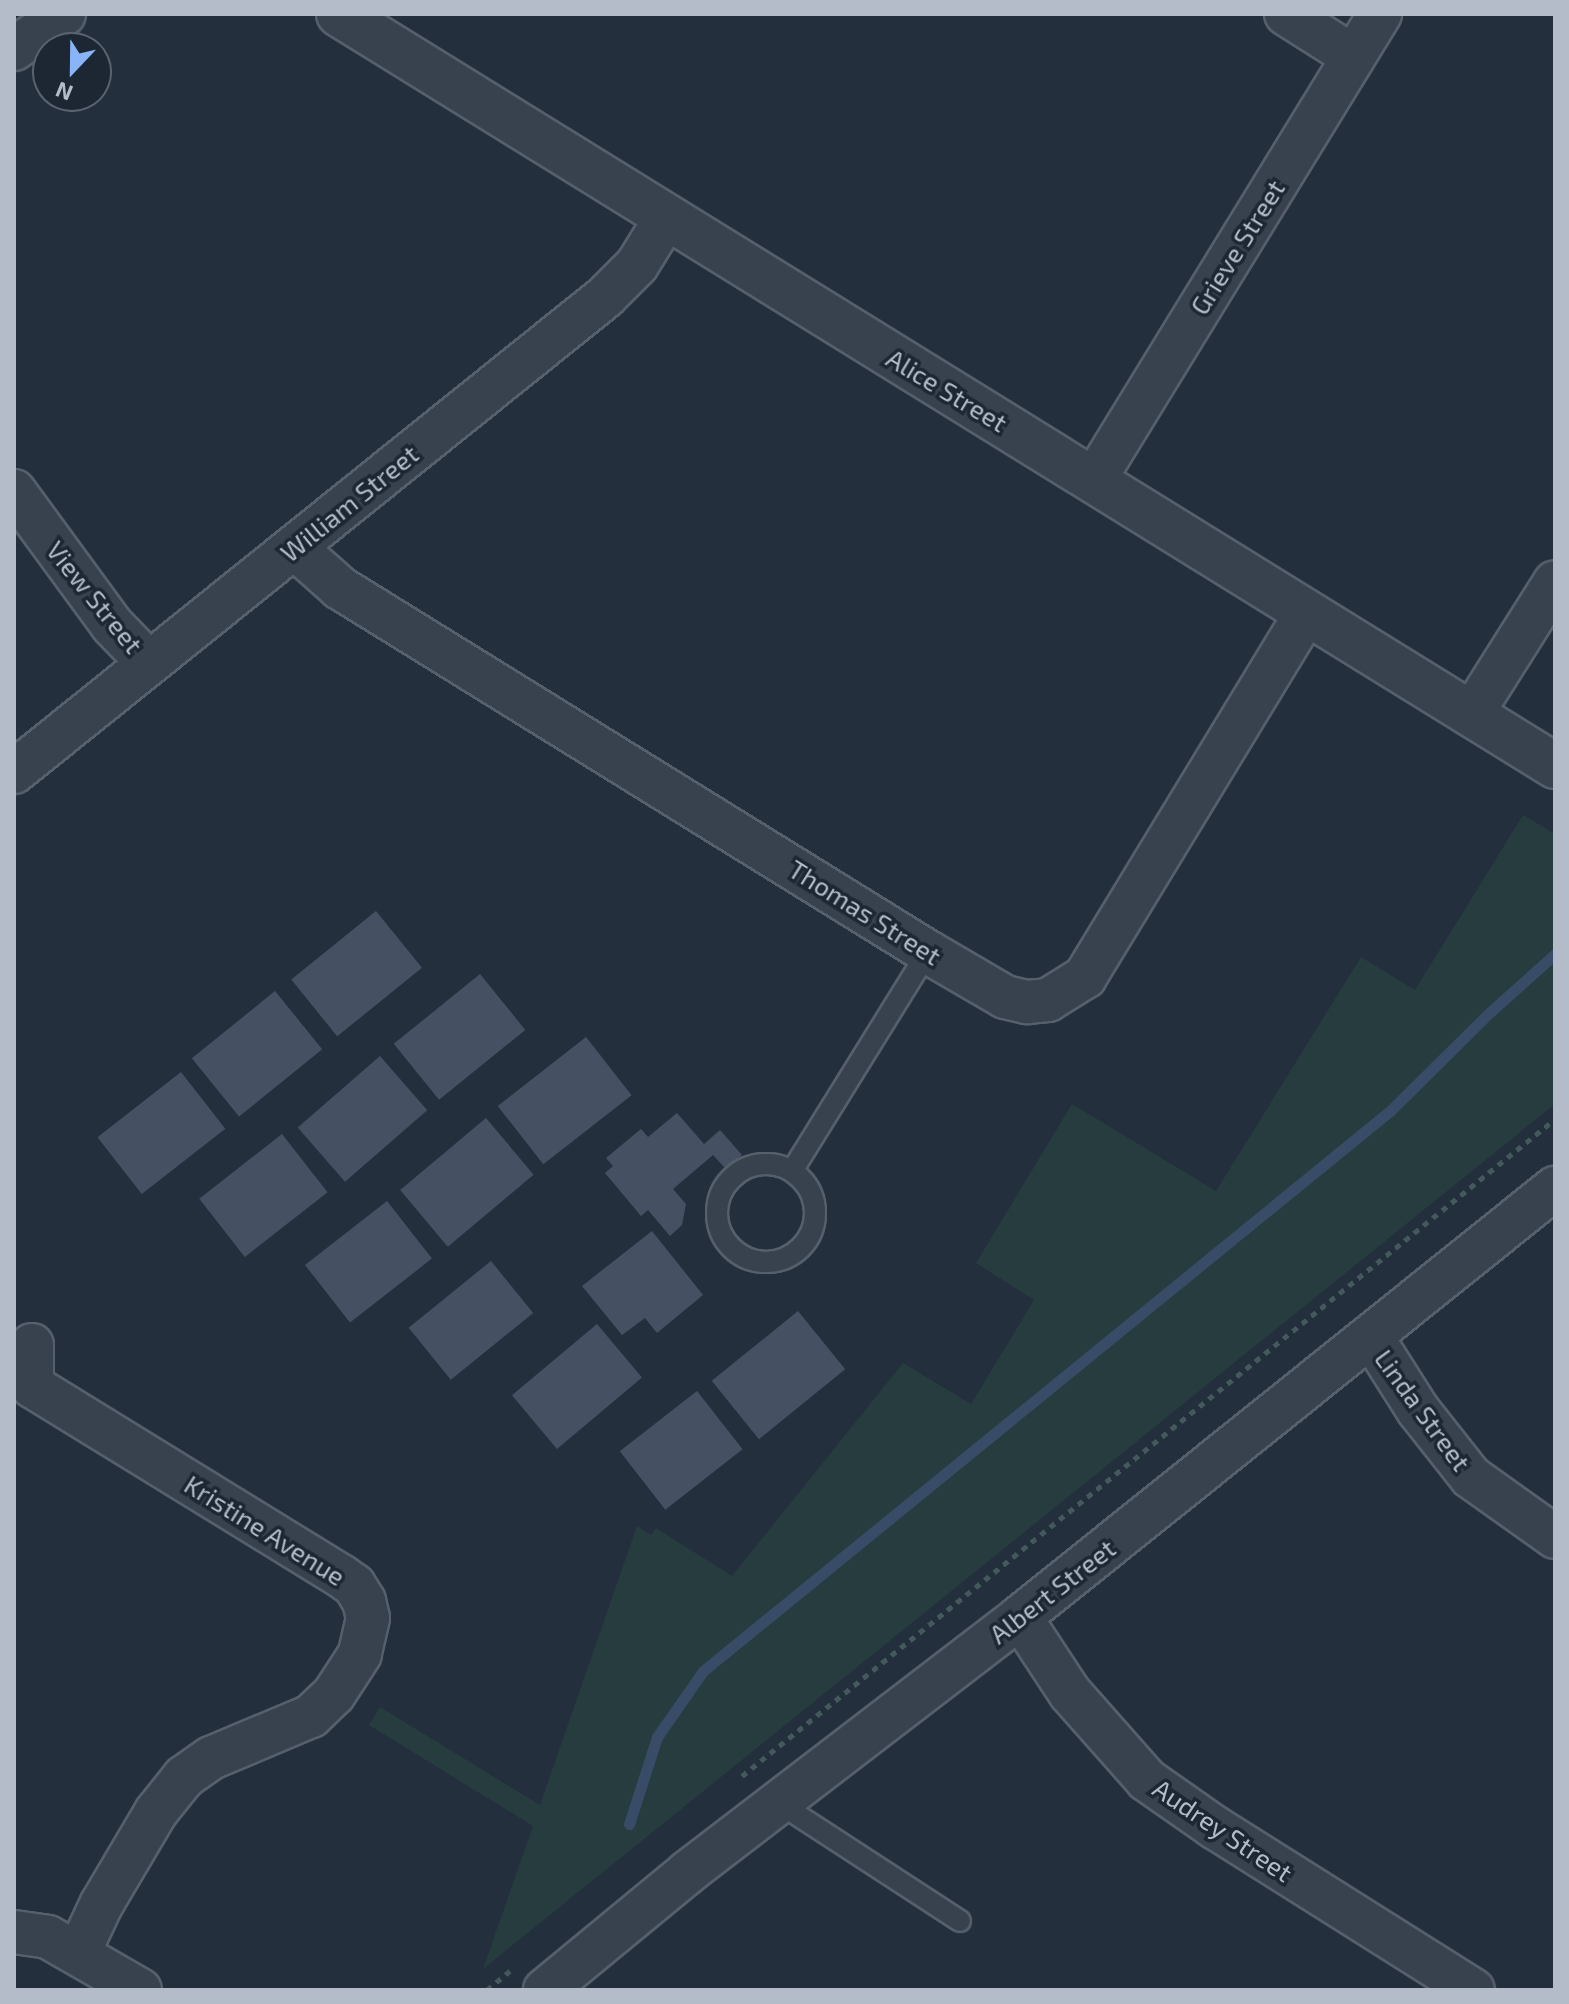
<!DOCTYPE html>
<style>
body{margin:0}
#map{position:relative;width:1569px;height:2004px;overflow:hidden;background:#242f3e;font-family:"Exo 2",sans-serif}
div>[style]{position:absolute}
.green>*{inset:0;background:#263c3f}
.stream>*{height:11px;margin:-5.5px;padding:0 5.5px;transform-origin:5.5px;border-radius:5.5px;background:#394c67}
.building>*{inset:0;background:#455162;transform-origin:0 0}
.path>*{height:5px;margin-top:-2.5px;transform-origin:0;background:repeating-linear-gradient(90deg,#44595c 0 6px,transparent 0 12px)}
.roads{filter:drop-shadow(2px 0 #565f6c) drop-shadow(-2px 0 #565f6c) drop-shadow(0 2px #565f6c) drop-shadow(0 -2px #565f6c)}
.service>*{height:20px;margin:-10px;padding:0 10px;transform-origin:10px;border-radius:10px;background:#38414e}
.service>.ring{margin:-10px;padding:0;box-sizing:content-box;background:none;border:20px solid #38414e;border-radius:50%}
.minor>*{height:42px;margin:-21px;padding:0 21px;transform-origin:21px;border-radius:21px;background:#38414e}
.tertiary>*{height:44px;margin:-22px;padding:0 22px;transform-origin:22px;border-radius:22px;background:#38414e}
span{translate:-50% -50%;white-space:nowrap;text-align:center;line-height:1.15;-webkit-text-stroke:7px #1d2633;paint-order:stroke}
.street-label{font-size:26px;color:#b4bcc9}
.frame{position:absolute;inset:0;border:16px solid #b4bcc9;pointer-events:none}
.north{position:absolute;left:32px;top:32px;width:80px;height:80px;box-sizing:border-box;background:#1d2633;border:2px solid #59626f;border-radius:50%;rotate:202deg;font-size:22px;font-weight:700;line-height:32px;text-align:center;color:#b4bcc9}
.north::after{content:'';display:block;margin:auto;width:28px;height:36px;background:#8ab4f8;clip-path:polygon(50% 0,100% 100%,50% 72%,0 100%)}
</style>
<div id="map">
<div class="green">
<div style="clip-path:polygon(1523px 815px,1555px 834px,1555px 1104px,483px 1969px,533px 1826px,369px 1725px,380px 1707px,540px 1805px,637px 1526px,651px 1535px,656px 1528px,732px 1576px,903px 1363px,971px 1404px,1034px 1300px,976px 1263px,1072px 1104px,1216px 1191px,1361px 957px,1415px 990px)"></div>
</div>
<div class="stream">
<div style="left:629px;top:1824px;width:91px;rotate:-72.2deg"></div>
<div style="left:657px;top:1737px;width:80px;rotate:-55.1deg"></div>
<div style="left:703px;top:1671px;width:888px;rotate:-39.19deg"></div>
<div style="left:1391px;top:1110px;width:138px;rotate:-44.7deg"></div>
<div style="left:1489px;top:1013px;width:89px;rotate:-41.8deg"></div>
</div>
<div class="building">
<div style="left:376px;top:911px;width:73px;height:109px;rotate:51deg"></div>
<div style="left:480px;top:974px;width:72px;height:111px;rotate:51deg"></div>
<div style="left:275px;top:991px;width:75px;height:107px;rotate:51deg"></div>
<div style="left:586px;top:1037px;width:74px;height:112px;rotate:52deg"></div>
<div style="left:380px;top:1056px;width:72px;height:109px;rotate:49deg"></div>
<div style="left:181px;top:1072px;width:72px;height:106px;rotate:52deg"></div>
<div style="clip-path:polygon(677px 1113px,704px 1144px,720px 1130px,742px 1155px,725px 1168px,713px 1155px,673px 1189px,686px 1204px,682px 1225px,670px 1236px,648px 1210px,641px 1216px,605px 1173px,613px 1166px,606px 1158px,641px 1129px,648px 1137px)"></div>
<div style="left:486px;top:1118px;width:74px;height:112px;rotate:50deg"></div>
<div style="left:282px;top:1134px;width:74px;height:105px;rotate:52deg"></div>
<div style="left:387px;top:1201px;width:73px;height:104px;rotate:52deg"></div>
<div style="clip-path:polygon(652px 1231px,703px 1295px,657px 1333px,645px 1318px,622px 1335px,582px 1286px)"></div>
<div style="left:491px;top:1261px;width:67px;height:106px;rotate:51deg"></div>
<div style="left:798px;top:1311px;width:75px;height:111px;rotate:51deg"></div>
<div style="left:597px;top:1324px;width:70px;height:111px;rotate:50deg"></div>
<div style="left:697px;top:1391px;width:74px;height:98px;rotate:52deg"></div>
</div>
<div class="path">
<div style="left:742px;top:1776px;width:1045px;rotate:-38.94deg"></div>
<div style="left:487px;top:1990px;width:31px;rotate:-40deg"></div>
</div>
<div class="roads">
<div class="service">
<div class="ring" style="left:717px;top:1164px;width:78px;height:78px"></div>
<div style="left:792px;top:1171px;width:258px;rotate:-58.2deg"></div>
<div style="left:779px;top:1803px;width:216px;rotate:33.1deg"></div>
</div>
<div class="minor">
<div style="left:1286px;top:14px;width:80px;rotate:32.3deg"></div>
<div style="left:14px;top:49px;width:61px;rotate:-35deg"></div>
<div style="left:1094px;top:480px;width:547px;rotate:-58.46deg"></div>
<div style="left:14px;top:491px;width:166px;rotate:53.8deg"></div>
<div style="left:112px;top:625px;width:53px;rotate:45.8deg"></div>
<div style="left:295px;top:548px;width:60px;rotate:41.6deg"></div>
<div style="left:340px;top:588px;width:692px;rotate:31.76deg"></div>
<div style="left:928px;top:952px;width:89px;rotate:30.3deg"></div>
<div style="left:1005px;top:997px;width:23px;rotate:13deg"></div>
<div style="left:1027px;top:1002px;width:21px;rotate:-5deg"></div>
<div style="left:1048px;top:1000px;width:44px;rotate:-31.9deg"></div>
<div style="left:1085px;top:977px;width:426px;rotate:-58.7deg"></div>
<div style="left:1471px;top:715px;width:157px;rotate:-57.7deg"></div>
<div style="left:14px;top:772px;width:758px;rotate:-38.79deg"></div>
<div style="left:605px;top:297px;width:45px;rotate:-45deg"></div>
<div style="left:637px;top:265px;width:55px;rotate:-58.3deg"></div>
<div style="left:1371px;top:1336px;width:88px;rotate:57.6deg"></div>
<div style="left:1418px;top:1410px;width:85px;rotate:51.7deg"></div>
<div style="left:1471px;top:1477px;width:103px;rotate:35.5deg"></div>
<div style="left:32px;top:1345px;width:41px;rotate:90deg"></div>
<div style="left:32px;top:1386px;width:363px;rotate:31.6deg"></div>
<div style="left:341px;top:1576px;width:16px;rotate:35deg"></div>
<div style="left:354px;top:1585px;width:19px;rotate:58deg"></div>
<div style="left:364px;top:1601px;width:17px;rotate:77deg"></div>
<div style="left:368px;top:1618px;width:37px;rotate:103deg"></div>
<div style="left:360px;top:1654px;width:48px;rotate:123deg"></div>
<div style="left:334px;top:1694px;width:32px;rotate:136deg"></div>
<div style="left:311px;top:1716px;width:108px;rotate:157.2deg"></div>
<div style="left:211px;top:1758px;width:33px;rotate:145deg"></div>
<div style="left:184px;top:1777px;width:45px;rotate:128.7deg"></div>
<div style="left:156px;top:1812px;width:108px;rotate:120.6deg"></div>
<div style="left:101px;top:1905px;width:52px;rotate:115.1deg"></div>
<div style="left:1020px;top:1617px;width:91px;rotate:56.7deg"></div>
<div style="left:1070px;top:1693px;width:116px;rotate:48.5deg"></div>
<div style="left:1147px;top:1780px;width:82px;rotate:35deg"></div>
<div style="left:1214px;top:1827px;width:306px;rotate:32.2deg"></div>
<div style="left:14px;top:1932px;width:34px;rotate:8deg"></div>
<div style="left:48px;top:1937px;width:106px;rotate:29.9deg"></div>
<div style="left:545px;top:1990px;width:185px;rotate:-39.5deg"></div>
<div style="left:688px;top:1872px;width:419px;rotate:-37.5deg"></div>
<div style="left:1020px;top:1617px;width:686px;rotate:-38.73deg"></div>
</div>
<div class="tertiary">
<div style="left:339px;top:14px;width:1430px;rotate:31.73deg"></div>
</div>
</div>
<div class="street-label">
<span style="left:1237px;top:247px;rotate:-58deg">Grieve Street</span>
<span style="left:947px;top:390px;rotate:31deg">Alice Street</span>
<span style="left:349px;top:503px;rotate:-39deg">William Street</span>
<span style="left:95px;top:597px;rotate:51deg">View Street</span>
<span style="left:865px;top:912px;rotate:32deg">Thomas Street</span>
<span style="left:1423px;top:1410px;rotate:54deg">Linda Street</span>
<span style="left:265px;top:1530px;rotate:32deg">Kristine Avenue</span>
<span style="left:1052px;top:1591px;rotate:-38deg">Albert Street</span>
<span style="left:1223px;top:1830px;rotate:34deg">Audrey Street</span>
</div>
<div class="frame"></div>
<div class="north">N</div>
</div>
